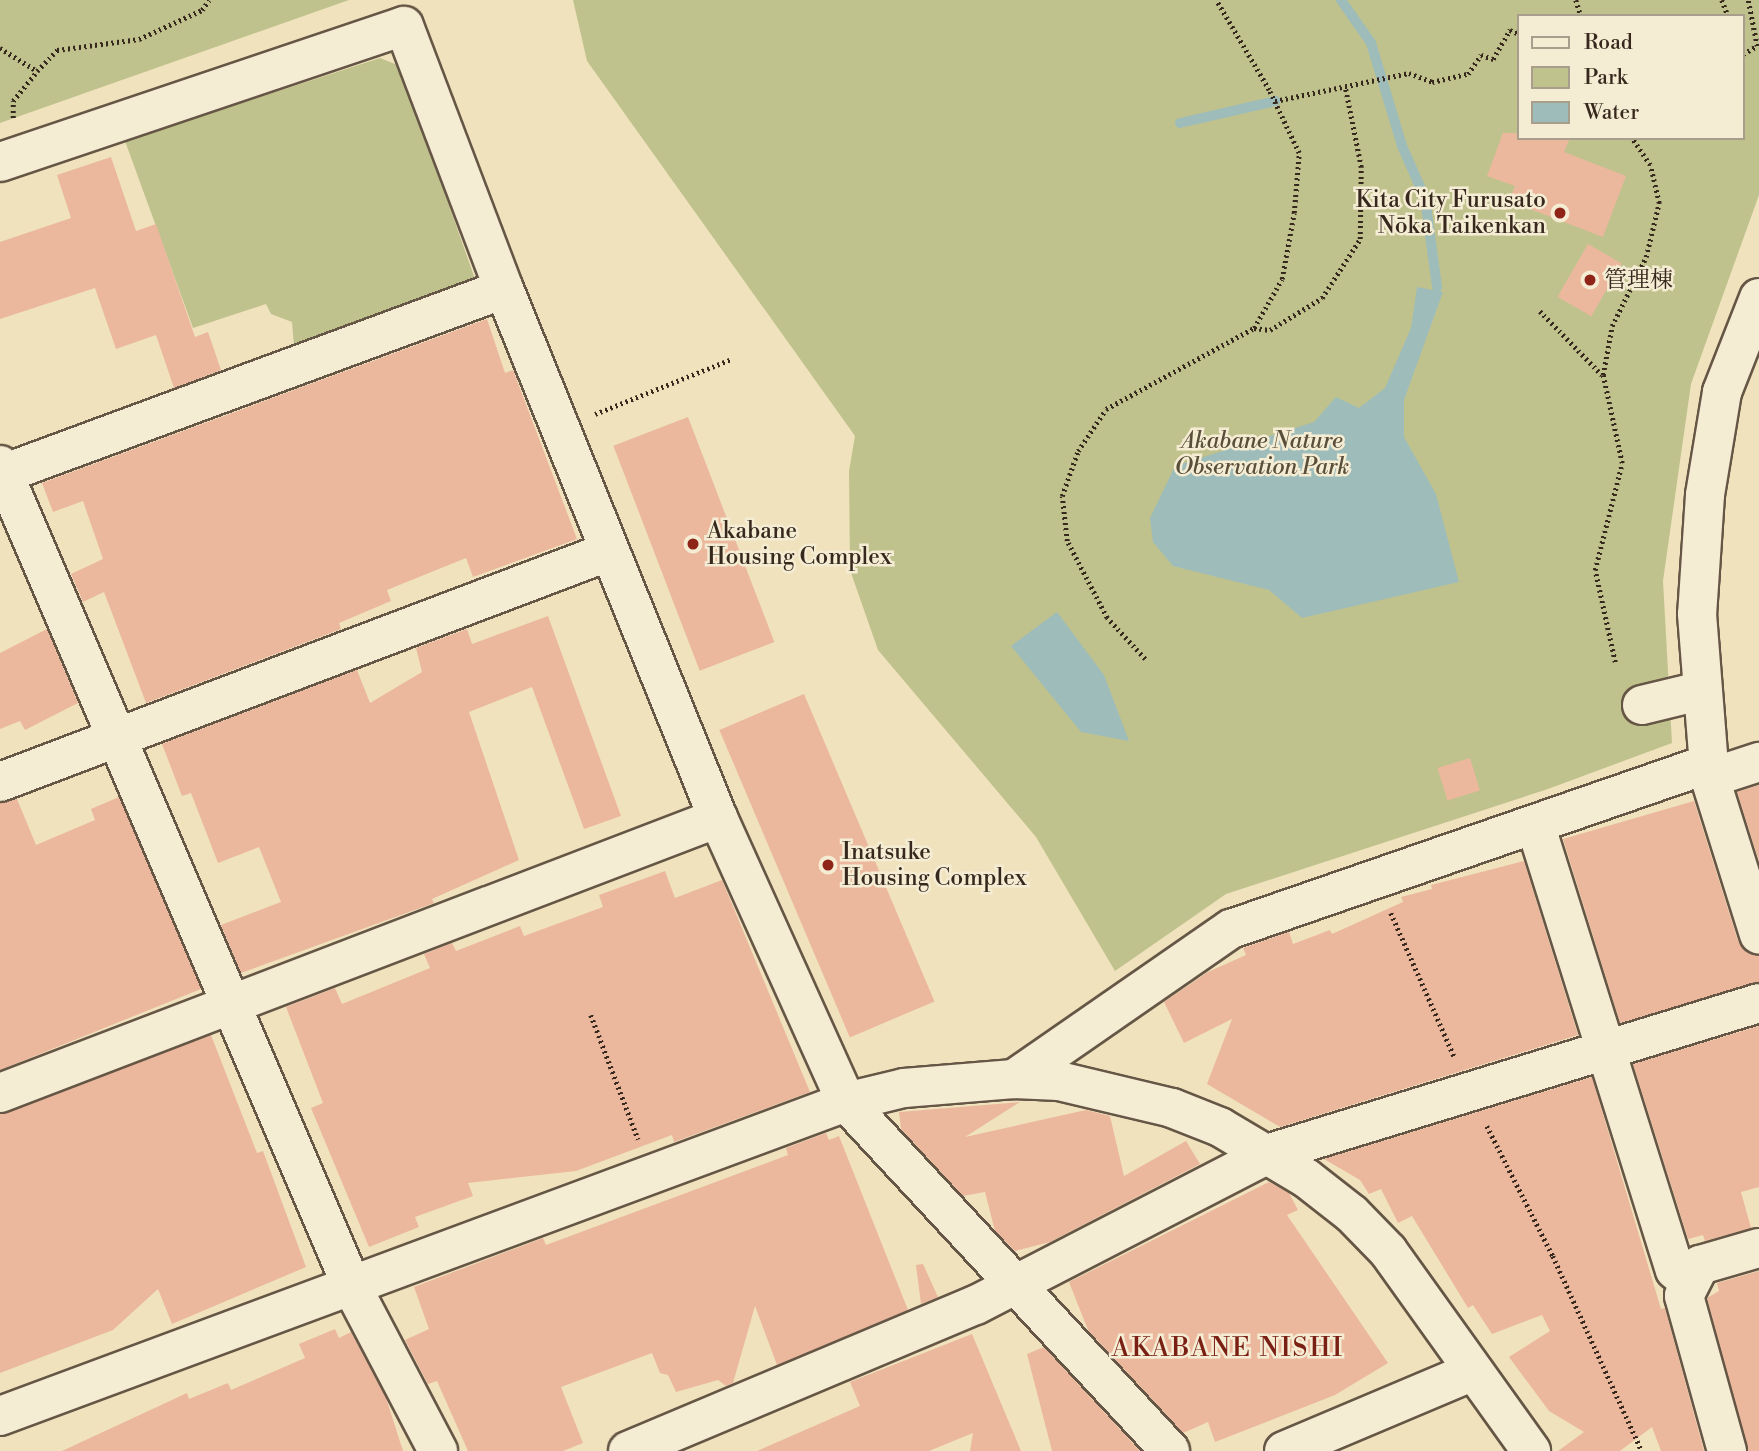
<!DOCTYPE html>
<meta charset="utf-8">
<style>
body{margin:0}
#map{position:relative;width:1759px;height:1451px;overflow:hidden;background:#f0e2bd;font-family:"Libre Bodoni","Noto Serif JP",serif}
div>[style]{position:absolute}
.green>*{inset:0;background:#c0c28d}
.water>*{inset:0;background:#9dbcba}
.stream>*{height:10px;margin:-5px;padding:0 5px;transform-origin:5px;border-radius:5px;background:#9dbcba}
.building>*{inset:0;background:#ebb89e;transform-origin:0 0}
.path>*{height:4.5px;margin-top:-2.25px;transform-origin:0;background:repeating-linear-gradient(90deg,#37281d 0 2px,transparent 0 5.5px)}
.roads{filter:drop-shadow(2px 0 #655645) drop-shadow(-2px 0 #655645) drop-shadow(0 2px #655645) drop-shadow(0 -2px #655645)}
.minor>*{height:38px;margin:-19px;padding:0 19px;transform-origin:19px;border-radius:19px;background:#f5ecd4}
.dots>*{width:19px;height:19px;translate:-50% -50%;box-sizing:border-box;border:4px solid #f5ecd4;border-radius:50%}
span{translate:-50% -50%;white-space:nowrap;text-align:center;line-height:1.15;-webkit-text-stroke:5px #f5ecd4;paint-order:stroke}
.poi-label{font-size:23px;color:#37281d}
.right{translate:-100% -50%;text-align:right}
.left{translate:0 -50%;text-align:left}
.park-label{font-size:23px;color:#594e39;font-style:italic}
.quarter-label{font-size:26px;color:#7a1f14;letter-spacing:2px}
.legend{position:absolute;left:1517px;top:14px;width:228px;height:126px;box-sizing:border-box;background:#f5ecd4;border:2px solid #a99e8b;margin:0;padding:9px 12px;list-style:none;font-size:21px;color:#37281d}
.legend li{display:flex;align-items:center;gap:14px;height:35px}
.legend b{width:35px;border:2px solid #a99e8b}
</style>
<div id="map">
<div class="green">
<div style="clip-path:polygon(0 0,349px 0,0 123px)"></div>
<div style="clip-path:polygon(evenodd,573px 0,1759px 0,1759px 195px,1691px 384px,1663px 581px,1672px 743px,1548px 789px,1226px 894px,1115px 971px,1036px 837px,878px 650px,850px 570px,849px 471px,855px 436px,587px 61px,573px 0,1519px 16px,1743px 16px,1743px 138px,1519px 138px,1519px 16px)"></div>
<div style="clip-path:polygon(380px 58px,400px 66px,475px 279px,294px 346px,292px 322px,271px 314px,266px 304px,193px 328px,125px 141px)"></div>
</div>
<div class="water">
<div style="clip-path:polygon(1417px 287px,1443px 292px,1404px 400px,1404px 437px,1436px 494px,1459px 582px,1302px 618px,1269px 590px,1173px 566px,1153px 542px,1150px 518px,1175px 466px,1314px 422px,1336px 397px,1359px 408px,1385px 388px,1411px 328px)"></div>
<div style="clip-path:polygon(1057px 612px,1104px 675px,1129px 741px,1081px 732px,1011px 646px)"></div>
</div>
<div class="stream">
<div style="left:1341px;top:0;width:52px;rotate:55.1deg"></div>
<div style="left:1371px;top:43px;width:108px;rotate:73.2deg"></div>
<div style="left:1402px;top:146px;width:57px;rotate:66.1deg"></div>
<div style="left:1425px;top:198px;width:90px;rotate:82.3deg"></div>
<div style="left:1180px;top:123px;width:98px;rotate:-13deg"></div>
</div>
<div class="building">
<div style="clip-path:polygon(1503px 133px,1516px 133px,1519px 138px,1570px 138px,1564px 152px,1626px 176px,1603px 237px,1509px 201px,1515px 186px,1487px 176px)"></div>
<div style="clip-path:polygon(111px 157px,136px 231px,156px 224px,195px 337px,208px 332px,221px 370px,174px 388px,156px 335px,116px 349px,95px 288px,0 319px,0 242px,71px 218px,57px 175px)"></div>
<div style="left:1588px;top:244px;width:39px;height:61px;rotate:30deg"></div>
<div style="clip-path:polygon(487px 319px,505px 373px,513px 370px,577px 539px,473px 577px,466px 558px,387px 590px,391px 601px,339px 623px,341px 629px,146px 703px,104px 592px,83px 602px,71px 574px,103px 559px,83px 501px,53px 512px,42px 483px)"></div>
<div style="left:688px;top:417px;width:241px;height:80px;rotate:69deg"></div>
<div style="clip-path:polygon(548px 616px,621px 816px,584px 829px,532px 687px,469px 712px,519px 860px,432px 899px,434px 903px,241px 973px,221px 925px,281px 902px,259px 847px,218px 863px,191px 793px,182px 796px,162px 744px,357px 670px,370px 703px,422px 672px,416px 648px,467px 629px,472px 644px)"></div>
<div style="clip-path:polygon(47px 629px,78px 703px,25px 730px,20px 721px,0 729px,0 653px)"></div>
<div style="left:804px;top:694px;width:334px;height:92px;rotate:67deg"></div>
<div style="left:1470px;top:758px;width:34px;height:34px;rotate:73deg"></div>
<div style="clip-path:polygon(1759px 785px,1759px 861px,1737px 792px)"></div>
<div style="clip-path:polygon(119px 797px,201px 989px,0 1070px,0 803px,17px 799px,36px 845px,95px 820px,91px 809px)"></div>
<div style="clip-path:polygon(1694px 801px,1738px 941px,1745px 951px,1759px 955px,1759px 982px,1620px 1023px,1563px 839px)"></div>
<div style="clip-path:polygon(1524px 861px,1578px 1035px,1280px 1127px,1207px 1084px,1232px 1019px,1184px 1043px,1164px 1002px,1208px 972px,1246px 955px,1243px 948px,1289px 932px,1293px 944px,1330px 930px,1332px 934px,1403px 902px,1401px 897px,1432px 889px,1431px 885px)"></div>
<div style="clip-path:polygon(665px 871px,675px 898px,722px 880px,810px 1092px,674px 1142px,672px 1135px,576px 1171px,468px 1183px,473px 1196px,415px 1217px,419px 1227px,369px 1247px,311px 1108px,323px 1103px,286px 1007px,335px 988px,342px 1004px,430px 968px,424px 954px,452px 943px,456px 951px,520px 926px,524px 936px,603px 907px,599px 895px)"></div>
<div style="clip-path:polygon(1759px 1026px,1759px 1187px,1741px 1192px,1751px 1228px,1705px 1241px,1703px 1235px,1688px 1239px,1633px 1064px)"></div>
<div style="clip-path:polygon(211px 1035px,257px 1153px,263px 1151px,306px 1267px,172px 1324px,158px 1289px,113px 1330px,0 1373px,0 1114px)"></div>
<div style="clip-path:polygon(1592px 1077px,1661px 1309px,1665px 1308px,1704px 1451px,1661px 1451px,1652px 1427px,1620px 1451px,1558px 1451px,1584px 1432px,1549px 1411px,1509px 1357px,1550px 1331px,1542px 1315px,1492px 1334px,1473px 1305px,1468px 1308px,1412px 1216px,1398px 1223px,1381px 1189px,1369px 1194px,1360px 1180px,1324px 1159px)"></div>
<div style="clip-path:polygon(1020px 1102px,965px 1137px,1086px 1110px,1110px 1116px,1124px 1176px,1186px 1141px,1200px 1164px,1050px 1242px,1015px 1251px,995px 1231px,985px 1192px,963px 1196px,901px 1129px,899px 1112px)"></div>
<div style="clip-path:polygon(826px 1133px,829px 1140px,839px 1136px,908px 1310px,777px 1365px,755px 1306px,733px 1383px,726px 1386px,718px 1380px,676px 1392px,668px 1375px,660px 1373px,652px 1353px,561px 1387px,583px 1443px,563px 1451px,468px 1451px,437px 1381px,428px 1384px,405px 1340px,429px 1329px,414px 1287px,543px 1238px,546px 1245px,788px 1155px,786px 1148px)"></div>
<div style="clip-path:polygon(1269px 1182px,1289px 1193px,1298px 1210px,1287px 1215px,1388px 1363px,1335px 1395px,1215px 1442px,1208px 1422px,1183px 1433px,1088px 1330px,1069px 1282px)"></div>
<div style="clip-path:polygon(923px 1264px,938px 1297px,921px 1304px,916px 1265px)"></div>
<div style="clip-path:polygon(1759px 1271px,1759px 1451px,1748px 1451px,1707px 1298px,1719px 1291px,1717px 1283px)"></div>
<div style="clip-path:polygon(335px 1329px,339px 1338px,351px 1332px,386px 1398px,403px 1451px,62px 1451px,187px 1393px,189px 1399px,228px 1383px,231px 1390px,305px 1358px,299px 1344px)"></div>
<div style="clip-path:polygon(972px 1334px,1021px 1451px,970px 1451px,973px 1433px,929px 1451px,757px 1451px,860px 1406px,850px 1382px)"></div>
<div style="clip-path:polygon(1044px 1347px,1140px 1451px,1052px 1451px,1027px 1354px)"></div>
</div>
<div class="path">
<div style="left:1576px;top:0;width:17px;rotate:73deg"></div>
<div style="left:1722px;top:0;width:17px;rotate:69deg"></div>
<div style="left:0;top:48px;width:44px;rotate:31.9deg"></div>
<div style="left:37px;top:71px;width:29px;rotate:-46deg"></div>
<div style="left:57px;top:50px;width:83px;rotate:-7.6deg"></div>
<div style="left:139px;top:39px;width:69px;rotate:-24.7deg"></div>
<div style="left:202px;top:10px;width:12px;rotate:-55deg"></div>
<div style="left:1743px;top:54px;width:16px;rotate:-30deg"></div>
<div style="left:1757px;top:46px;width:47px;rotate:-101.1deg"></div>
<div style="left:1275px;top:101px;width:137px;rotate:-11.8deg"></div>
<div style="left:1409px;top:73px;width:25px;rotate:21deg"></div>
<div style="left:1432px;top:82px;width:37px;rotate:-13deg"></div>
<div style="left:1468px;top:74px;width:23px;rotate:-56deg"></div>
<div style="left:1481px;top:55px;width:13px;rotate:18deg"></div>
<div style="left:1493px;top:59px;width:34px;rotate:-60deg"></div>
<div style="left:1510px;top:30px;width:10px;rotate:24deg"></div>
<div style="left:13px;top:118px;width:17px;rotate:-90deg"></div>
<div style="left:13px;top:101px;width:38px;rotate:-51deg"></div>
<div style="left:1540px;top:311px;width:89px;rotate:45.9deg"></div>
<div style="left:1254px;top:328px;width:16px;rotate:7deg"></div>
<div style="left:1270px;top:330px;width:61px;rotate:-31.6deg"></div>
<div style="left:1322px;top:298px;width:70px;rotate:-57.2deg"></div>
<div style="left:1360px;top:239px;width:72px;rotate:-89.2deg"></div>
<div style="left:1361px;top:167px;width:82px;rotate:-101.3deg"></div>
<div style="left:595px;top:414px;width:148px;rotate:-21.9deg"></div>
<div style="left:1145px;top:659px;width:56px;rotate:-132.8deg"></div>
<div style="left:1107px;top:618px;width:87px;rotate:-117.5deg"></div>
<div style="left:1067px;top:541px;width:45px;rotate:-96.3deg"></div>
<div style="left:1062px;top:496px;width:48px;rotate:-70.4deg"></div>
<div style="left:1078px;top:451px;width:50px;rotate:-56.3deg"></div>
<div style="left:1106px;top:409px;width:169px;rotate:-28.7deg"></div>
<div style="left:1254px;top:328px;width:56px;rotate:-60.3deg"></div>
<div style="left:1282px;top:279px;width:67px;rotate:-79.7deg"></div>
<div style="left:1294px;top:213px;width:60px;rotate:-85.2deg"></div>
<div style="left:1299px;top:153px;width:70px;rotate:-115.5deg"></div>
<div style="left:1269px;top:90px;width:104px;rotate:-120.5deg"></div>
<div style="left:1615px;top:662px;width:94px;rotate:-102.3deg"></div>
<div style="left:1595px;top:570px;width:110px;rotate:-75.8deg"></div>
<div style="left:1622px;top:463px;width:90px;rotate:-102.2deg"></div>
<div style="left:1603px;top:375px;width:50px;rotate:-79.6deg"></div>
<div style="left:1612px;top:326px;width:77px;rotate:-63.8deg"></div>
<div style="left:1646px;top:257px;width:56px;rotate:-76.5deg"></div>
<div style="left:1659px;top:203px;width:39px;rotate:-103deg"></div>
<div style="left:1650px;top:165px;width:32px;rotate:-124deg"></div>
<div style="left:1391px;top:913px;width:158px;rotate:66.2deg"></div>
<div style="left:591px;top:1015px;width:133px;rotate:69.2deg"></div>
<div style="left:1487px;top:1126px;width:146px;rotate:63.1deg"></div>
<div style="left:1553px;top:1256px;width:214px;rotate:65.5deg"></div>
</div>
<div class="roads">
<div class="minor">
<div style="left:0;top:162px;width:426px;rotate:-18.6deg"></div>
<div style="left:404px;top:26px;width:281px;rotate:69.2deg"></div>
<div style="left:504px;top:289px;width:571px;rotate:67.97deg"></div>
<div style="left:718px;top:818px;width:312px;rotate:65.7deg"></div>
<div style="left:846px;top:1102px;width:476px;rotate:47.1deg"></div>
<div style="left:1759px;top:298px;width:101px;rotate:111.5deg"></div>
<div style="left:1722px;top:392px;width:104px;rotate:99.4deg"></div>
<div style="left:1705px;top:495px;width:119px;rotate:93.8deg"></div>
<div style="left:1697px;top:614px;width:165px;rotate:85.5deg"></div>
<div style="left:1710px;top:778px;width:164px;rotate:72.6deg"></div>
<div style="left:0;top:465px;width:896px;rotate:66.81deg"></div>
<div style="left:353px;top:1289px;width:183px;rotate:62.3deg"></div>
<div style="left:0;top:475px;width:537px;rotate:-20.26deg"></div>
<div style="left:1642px;top:705px;width:60px;rotate:-13.6deg"></div>
<div style="left:1710px;top:778px;width:52px;rotate:-18.1deg"></div>
<div style="left:0;top:782px;width:652px;rotate:-20.74deg"></div>
<div style="left:1536px;top:827px;width:464px;rotate:72.6deg"></div>
<div style="left:1675px;top:1270px;width:18px;rotate:41deg"></div>
<div style="left:1014px;top:1079px;width:264px;rotate:-34.7deg"></div>
<div style="left:1231px;top:929px;width:505px;rotate:-19.08deg"></div>
<div style="left:0;top:1093px;width:769px;rotate:-20.96deg"></div>
<div style="left:0;top:1416px;width:902px;rotate:-20.36deg"></div>
<div style="left:846px;top:1102px;width:60px;rotate:-13.6deg"></div>
<div style="left:904px;top:1088px;width:110px;rotate:-4.7deg"></div>
<div style="left:1014px;top:1079px;width:45px;rotate:2.5deg"></div>
<div style="left:1059px;top:1081px;width:116px;rotate:13.4deg"></div>
<div style="left:1172px;top:1108px;width:52px;rotate:21.6deg"></div>
<div style="left:1220px;top:1127px;width:100px;rotate:30.7deg"></div>
<div style="left:1306px;top:1178px;width:58px;rotate:38deg"></div>
<div style="left:1352px;top:1214px;width:52px;rotate:45.8deg"></div>
<div style="left:1388px;top:1251px;width:246px;rotate:54.4deg"></div>
<div style="left:628px;top:1451px;width:377px;rotate:-22.8deg"></div>
<div style="left:976px;top:1305px;width:331px;rotate:-27.3deg"></div>
<div style="left:1270px;top:1153px;width:511px;rotate:-17.05deg"></div>
<div style="left:1284px;top:1451px;width:205px;rotate:-22.9deg"></div>
<div style="left:1727px;top:1451px;width:161px;rotate:-105.5deg"></div>
<div style="left:1684px;top:1296px;width:35px;rotate:-63deg"></div>
<div style="left:1700px;top:1265px;width:61px;rotate:-16.1deg"></div>
</div>
</div>
<div class="dots">
<div style="left:1560px;top:213px;background:#8f2418"></div>
<div style="left:1590px;top:280px;background:#8f2418"></div>
<div style="left:693px;top:544px;background:#8f2418"></div>
<div style="left:828px;top:865px;background:#8f2418"></div>
</div>
<div class="poi-label">
<span class="right" style="left:1546px;top:213px">Kita City Furusato<br>Nōka Taikenkan</span>
<span class="left" style="left:1604px;top:280px">管理棟</span>
<span class="left" style="left:707px;top:544px">Akabane<br>Housing Complex</span>
<span class="left" style="left:842px;top:865px">Inatsuke<br>Housing Complex</span>
</div>
<div class="park-label">
<span style="left:1262px;top:454px">Akabane Nature<br>Observation Park</span>
</div>
<div class="quarter-label">
<span style="left:1228px;top:1349px">AKABANE NISHI</span>
</div>
<ul class="legend">
<li><b style="height:9px;background:#f5ecd4"></b>Road</li>
<li><b style="height:19px;background:#c0c28d"></b>Park</li>
<li><b style="height:19px;background:#9dbcba"></b>Water</li>
</ul>
</div>
